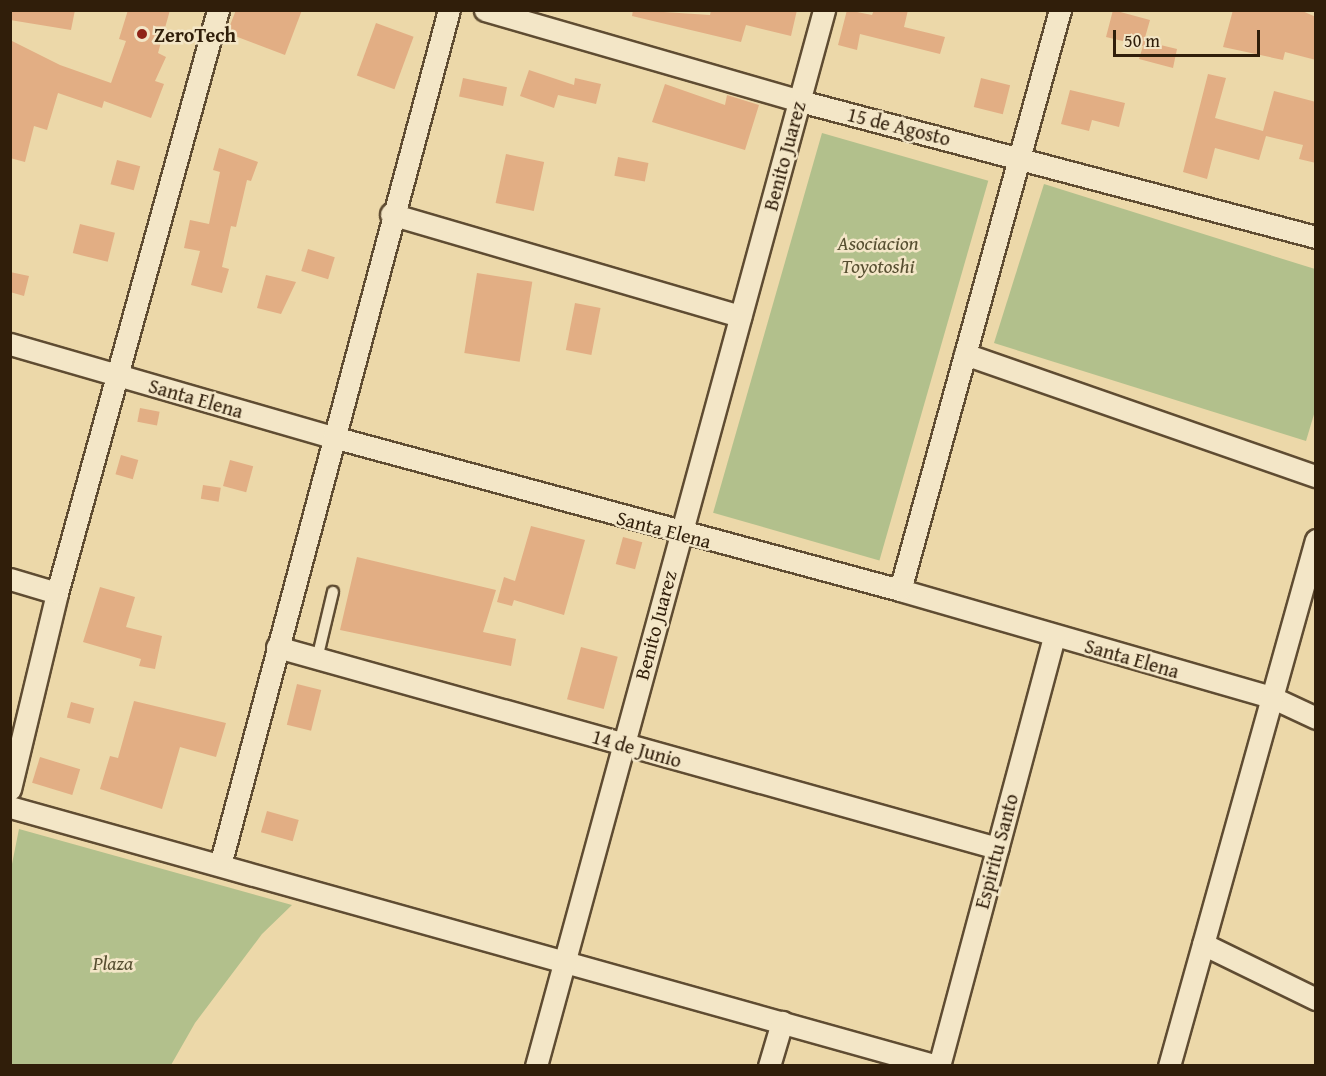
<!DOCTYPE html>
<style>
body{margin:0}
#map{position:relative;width:1326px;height:1076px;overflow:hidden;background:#ecd8a9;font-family:"Gentium Book Plus",serif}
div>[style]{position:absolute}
.green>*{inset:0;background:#b2c08c;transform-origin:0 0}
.building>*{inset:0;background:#e2ae84;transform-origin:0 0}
.roads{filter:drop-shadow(2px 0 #5f4c32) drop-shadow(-2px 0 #5f4c32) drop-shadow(0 2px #5f4c32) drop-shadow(0 -2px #5f4c32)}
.lane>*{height:10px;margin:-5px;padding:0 5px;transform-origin:5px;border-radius:5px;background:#f3e6c7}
.street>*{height:21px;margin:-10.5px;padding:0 10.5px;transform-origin:10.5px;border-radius:10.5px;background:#f3e6c7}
.dots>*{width:16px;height:16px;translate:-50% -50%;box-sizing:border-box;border:3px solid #f3e6c7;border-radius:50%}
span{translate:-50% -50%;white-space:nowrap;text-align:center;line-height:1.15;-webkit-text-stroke:5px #f3e6c7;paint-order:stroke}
.poi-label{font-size:20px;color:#301e0a;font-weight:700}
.left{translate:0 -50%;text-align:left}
.street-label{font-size:20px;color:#301e0a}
.park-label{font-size:20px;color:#574f31;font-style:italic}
.frame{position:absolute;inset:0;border:12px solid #301e0a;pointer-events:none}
.scale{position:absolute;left:1113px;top:30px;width:147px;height:27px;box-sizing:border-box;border:3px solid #301e0a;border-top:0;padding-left:8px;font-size:18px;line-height:21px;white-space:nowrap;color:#301e0a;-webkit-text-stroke:4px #f3e6c7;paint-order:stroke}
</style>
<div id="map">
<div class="green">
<div style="left:822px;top:133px;width:173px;height:395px;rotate:16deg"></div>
<div style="clip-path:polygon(1044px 184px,1315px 269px,1315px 411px,1306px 441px,994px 343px)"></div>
<div style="clip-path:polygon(19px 829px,292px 905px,262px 934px,195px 1023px,171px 1065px,11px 1065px,10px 874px)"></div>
</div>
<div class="building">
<div style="clip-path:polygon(10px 10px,75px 10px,71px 30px,10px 20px)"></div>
<div style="clip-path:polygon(128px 10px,170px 10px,158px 53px,166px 57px,155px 81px,164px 84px,151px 118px,104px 101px,102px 108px,58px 93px,47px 130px,34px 126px,25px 162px,10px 158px,10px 40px,60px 65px,111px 83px,126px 41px,119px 39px)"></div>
<div style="clip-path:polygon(236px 10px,302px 10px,285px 55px,227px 33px)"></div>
<div style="clip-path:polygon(633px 10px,710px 15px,711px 10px,797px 10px,791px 36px,746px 25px,741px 42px,632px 16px)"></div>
<div style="clip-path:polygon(847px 10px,872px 15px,874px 10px,908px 10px,904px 27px,945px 37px,940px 54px,860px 34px,857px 50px,838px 45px)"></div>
<div style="clip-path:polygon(1113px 10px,1150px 20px,1144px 41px,1177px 49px,1173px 68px,1139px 59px,1143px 46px,1106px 37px)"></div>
<div style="clip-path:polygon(1233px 10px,1300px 10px,1316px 17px,1316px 60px,1285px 52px,1283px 60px,1223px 47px)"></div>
<div style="left:376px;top:23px;width:40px;height:56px;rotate:20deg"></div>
<div style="clip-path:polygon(529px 70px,574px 85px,575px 78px,601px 84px,596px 104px,558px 95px,554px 108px,520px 96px)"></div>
<div style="clip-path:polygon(1208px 74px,1226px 78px,1215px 118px,1263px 131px,1274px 91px,1316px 102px,1316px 163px,1299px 159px,1303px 145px,1266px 136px,1259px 160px,1215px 148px,1207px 179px,1183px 172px)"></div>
<div style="left:463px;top:78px;width:45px;height:19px;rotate:12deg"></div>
<div style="left:981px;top:78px;width:30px;height:30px;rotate:14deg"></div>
<div style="clip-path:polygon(665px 84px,725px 105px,727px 95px,759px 105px,745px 150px,652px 122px)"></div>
<div style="clip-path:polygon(1070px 90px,1125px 103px,1119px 127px,1092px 120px,1089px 131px,1061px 124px)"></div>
<div style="clip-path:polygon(219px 148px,258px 162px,251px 181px,247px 180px,236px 227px,231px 226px,222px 267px,229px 269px,222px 293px,191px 285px,200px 251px,184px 248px,190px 220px,209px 224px,220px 172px,213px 170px)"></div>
<div style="left:506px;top:154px;width:39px;height:50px;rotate:12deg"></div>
<div style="left:618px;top:157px;width:31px;height:19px;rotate:11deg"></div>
<div style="left:117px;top:160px;width:24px;height:25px;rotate:15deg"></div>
<div style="left:80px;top:224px;width:36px;height:30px;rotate:14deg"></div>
<div style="left:308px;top:249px;width:28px;height:23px;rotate:17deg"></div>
<div style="clip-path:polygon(10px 272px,29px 276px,24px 296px,10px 292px)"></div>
<div style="left:477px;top:273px;width:56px;height:81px;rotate:9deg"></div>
<div style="clip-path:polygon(266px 275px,296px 282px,281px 314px,257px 308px)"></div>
<div style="left:575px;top:303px;width:26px;height:48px;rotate:11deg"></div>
<div style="left:140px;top:408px;width:20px;height:14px;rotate:11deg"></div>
<div style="left:121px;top:455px;width:18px;height:20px;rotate:16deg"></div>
<div style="left:230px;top:460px;width:24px;height:27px;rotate:15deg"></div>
<div style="left:203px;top:485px;width:18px;height:14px;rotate:9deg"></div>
<div style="clip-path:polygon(531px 526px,585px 540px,564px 615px,514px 600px,512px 606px,497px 602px,504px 577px,515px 581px)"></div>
<div style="left:623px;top:537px;width:20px;height:28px;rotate:15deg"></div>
<div style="clip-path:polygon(357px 557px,496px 590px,483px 632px,516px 639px,511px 666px,340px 630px)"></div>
<div style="clip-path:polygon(100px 587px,135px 597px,126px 627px,162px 636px,155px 669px,139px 666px,141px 659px,83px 642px)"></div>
<div style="left:581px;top:647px;width:38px;height:54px;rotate:15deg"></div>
<div style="left:297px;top:684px;width:25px;height:42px;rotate:14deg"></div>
<div style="clip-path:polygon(134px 701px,226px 723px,216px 757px,180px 747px,162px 809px,100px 789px,110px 756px,118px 758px)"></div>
<div style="left:71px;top:702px;width:24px;height:16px;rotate:15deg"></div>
<div style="left:40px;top:757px;width:42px;height:27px;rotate:17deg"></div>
<div style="left:267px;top:811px;width:33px;height:22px;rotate:16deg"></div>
</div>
<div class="roads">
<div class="lane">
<div style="left:317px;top:659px;width:69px;rotate:-76.6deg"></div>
</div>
<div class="street">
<div style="left:485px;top:10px;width:328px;rotate:16.1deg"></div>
<div style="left:800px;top:101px;width:534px;rotate:14.77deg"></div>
<div style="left:391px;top:214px;width:364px;rotate:16.3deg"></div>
<div style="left:10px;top:344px;width:336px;rotate:16.1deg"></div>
<div style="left:333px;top:437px;width:587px;rotate:15.1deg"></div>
<div style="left:900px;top:590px;width:386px;rotate:16.1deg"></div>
<div style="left:1271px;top:697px;width:50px;rotate:25deg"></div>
<div style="left:965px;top:354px;width:372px;rotate:19.2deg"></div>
<div style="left:10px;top:579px;width:49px;rotate:16.6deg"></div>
<div style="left:900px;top:590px;width:602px;rotate:-74.58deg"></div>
<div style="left:277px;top:647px;width:748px;rotate:15.6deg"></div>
<div style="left:10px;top:789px;width:202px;rotate:-76.5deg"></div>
<div style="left:57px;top:593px;width:605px;rotate:-74.56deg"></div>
<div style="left:10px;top:807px;width:963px;rotate:15.61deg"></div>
<div style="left:220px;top:865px;width:885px;rotate:-75.01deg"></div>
<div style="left:1203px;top:944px;width:126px;rotate:26deg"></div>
<div style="left:536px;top:1066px;width:1095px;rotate:-74.74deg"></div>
<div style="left:769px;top:1066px;width:46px;rotate:-73.5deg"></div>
<div style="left:939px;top:1066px;width:444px;rotate:-75deg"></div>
<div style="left:1169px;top:1066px;width:546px;rotate:-74.39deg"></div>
</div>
</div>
<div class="dots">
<div style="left:142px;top:34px;background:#8f2418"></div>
</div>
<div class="poi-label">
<span class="left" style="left:154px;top:34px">ZeroTech</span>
</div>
<div class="street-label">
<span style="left:899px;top:126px;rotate:14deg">15 de Agosto</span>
<span style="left:784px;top:156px;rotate:-75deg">Benito Juarez</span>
<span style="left:196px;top:398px;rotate:16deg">Santa Elena</span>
<span style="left:664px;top:529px;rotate:15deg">Santa Elena</span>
<span style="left:655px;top:625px;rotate:-75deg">Benito Juarez</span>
<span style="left:1132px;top:658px;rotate:16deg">Santa Elena</span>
<span style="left:637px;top:748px;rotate:16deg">14 de Junio</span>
<span style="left:996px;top:851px;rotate:-75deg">Espiritu Santo</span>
</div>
<div class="park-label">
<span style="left:878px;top:254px">Asociacion<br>Toyotoshi</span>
<span style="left:113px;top:962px">Plaza</span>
</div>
<div class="frame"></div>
<div class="scale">50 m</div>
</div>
